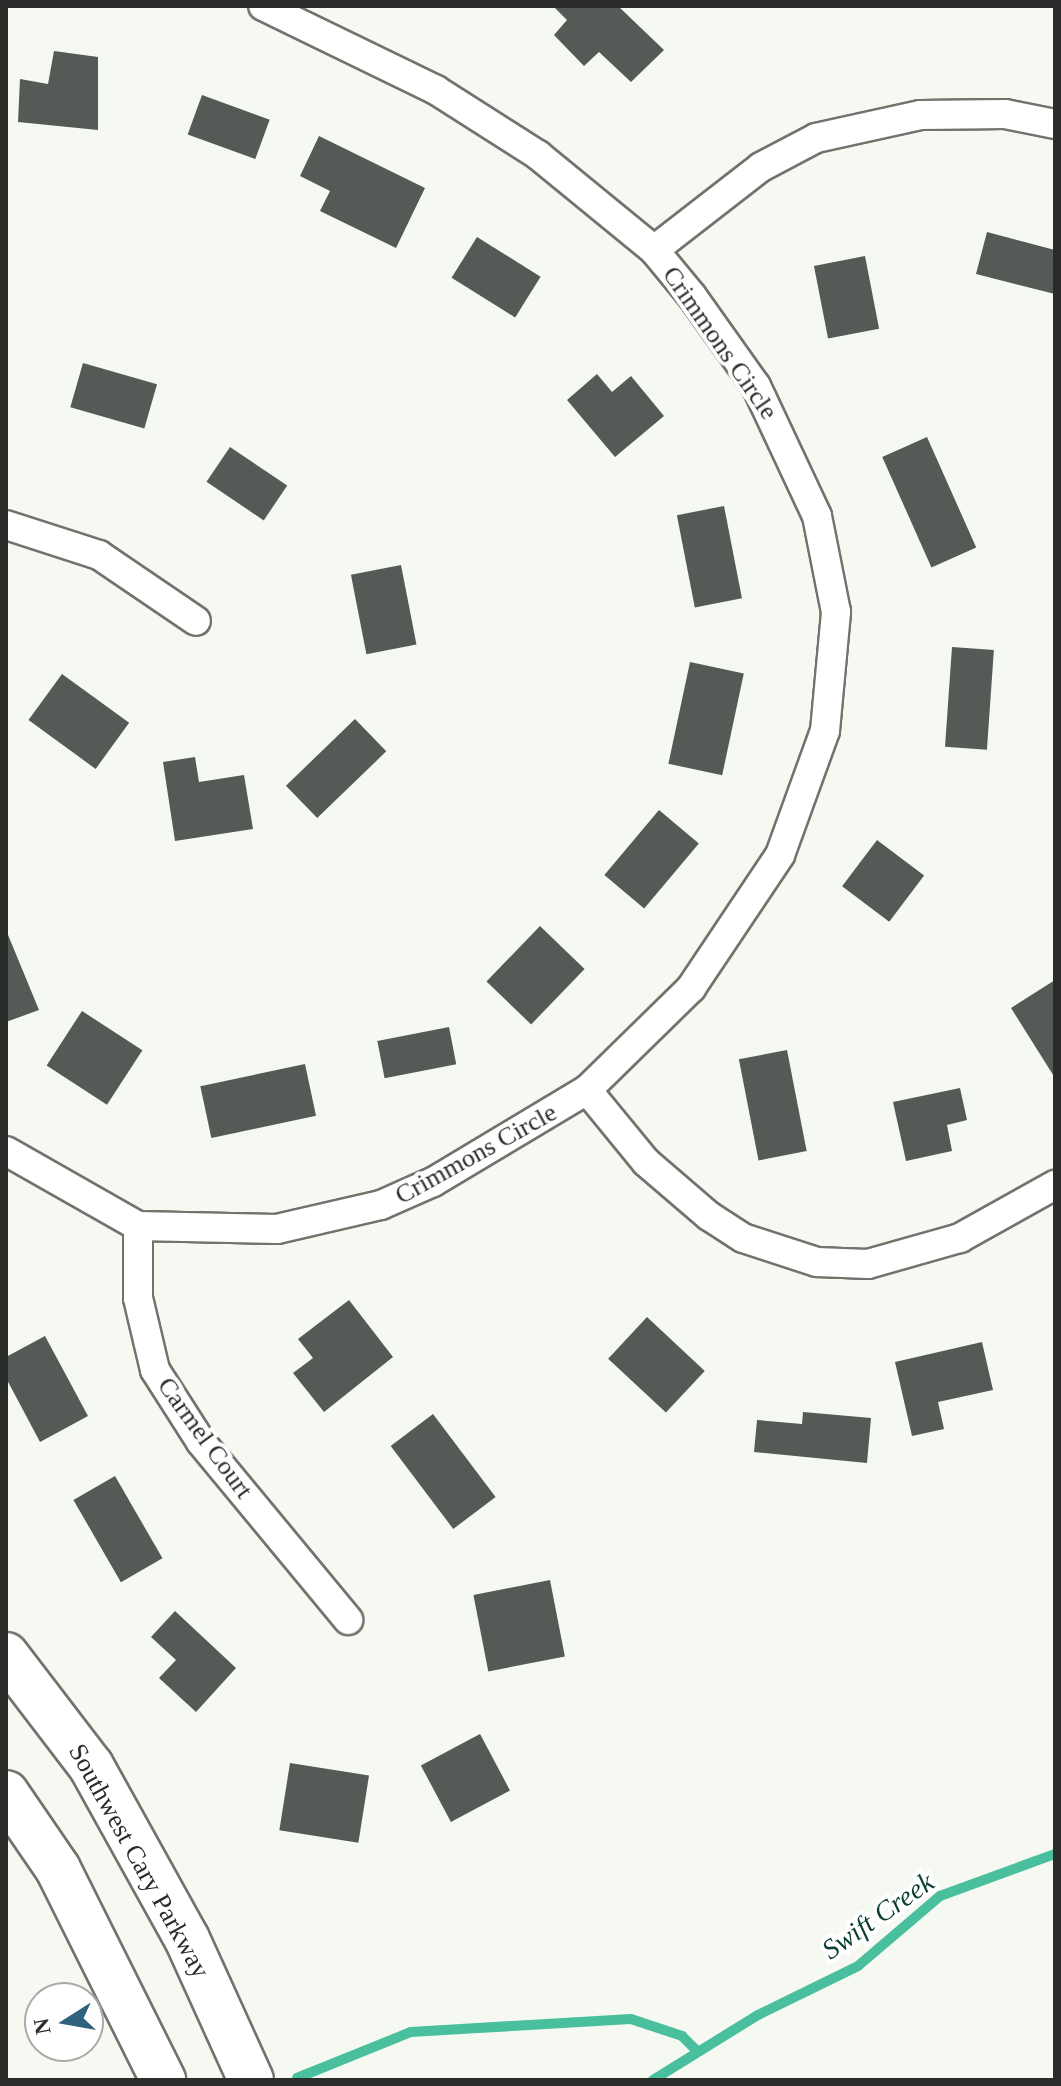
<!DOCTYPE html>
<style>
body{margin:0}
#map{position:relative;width:1061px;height:2086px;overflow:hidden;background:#f5f9f1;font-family:Georgia,serif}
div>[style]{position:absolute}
.stream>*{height:10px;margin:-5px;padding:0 5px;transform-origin:5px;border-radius:5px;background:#4abf9d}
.building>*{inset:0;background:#545a55;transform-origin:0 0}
.roads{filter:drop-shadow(2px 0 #70746d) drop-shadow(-2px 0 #70746d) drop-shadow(0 2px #70746d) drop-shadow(0 -2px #70746d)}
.minor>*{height:28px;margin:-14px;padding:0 14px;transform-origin:14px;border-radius:14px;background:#fff}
.primary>*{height:44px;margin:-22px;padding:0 22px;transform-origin:22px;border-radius:22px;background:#fff}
span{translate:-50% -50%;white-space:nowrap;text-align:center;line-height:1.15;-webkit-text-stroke:8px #fff;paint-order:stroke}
.street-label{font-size:26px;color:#2a2c29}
.water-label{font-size:28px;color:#0b3f31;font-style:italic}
.frame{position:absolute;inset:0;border:8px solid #2a2c29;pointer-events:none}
.north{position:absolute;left:24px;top:1982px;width:80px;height:80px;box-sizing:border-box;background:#fff;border:2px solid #aaaba9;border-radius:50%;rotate:259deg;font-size:22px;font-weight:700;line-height:32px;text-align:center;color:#2a2c29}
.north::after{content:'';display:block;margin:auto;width:28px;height:36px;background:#2e627f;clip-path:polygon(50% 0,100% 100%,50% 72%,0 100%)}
</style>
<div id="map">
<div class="stream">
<div style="left:297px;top:2078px;width:123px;rotate:-22deg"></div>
<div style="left:411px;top:2032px;width:220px;rotate:-3.4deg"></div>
<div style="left:631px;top:2019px;width:54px;rotate:18.4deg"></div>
<div style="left:682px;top:2036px;width:20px;rotate:45deg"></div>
<div style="left:653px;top:2080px;width:123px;rotate:-31.8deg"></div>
<div style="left:758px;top:2015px;width:111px;rotate:-26.1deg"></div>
<div style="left:858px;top:1966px;width:108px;rotate:-40.5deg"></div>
<div style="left:940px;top:1896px;width:122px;rotate:-20.1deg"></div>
</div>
<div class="building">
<div style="clip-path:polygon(553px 6px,618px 6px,664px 50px,631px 82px,599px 52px,584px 66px,554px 35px,567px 20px)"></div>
<div style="clip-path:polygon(54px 51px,98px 57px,98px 130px,18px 122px,20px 79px,48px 84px)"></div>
<div style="left:202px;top:95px;width:72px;height:42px;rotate:20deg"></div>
<div style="clip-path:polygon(319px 136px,425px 188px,396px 248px,320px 211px,330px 191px,300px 176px)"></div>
<div style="clip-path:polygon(987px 232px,1055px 250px,1055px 294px,976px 274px)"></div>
<div style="left:477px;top:237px;width:75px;height:48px;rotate:32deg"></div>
<div style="left:865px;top:256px;width:74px;height:52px;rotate:79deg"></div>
<div style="left:83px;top:363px;width:77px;height:46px;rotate:16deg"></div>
<div style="clip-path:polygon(597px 374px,612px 392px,631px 376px,664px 416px,615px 457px,567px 400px)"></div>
<div style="left:927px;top:437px;width:121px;height:49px;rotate:66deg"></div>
<div style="left:230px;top:447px;width:69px;height:42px;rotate:34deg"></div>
<div style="left:724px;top:506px;width:94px;height:48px;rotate:79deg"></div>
<div style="left:401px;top:565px;width:81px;height:51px;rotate:79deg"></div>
<div style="left:952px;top:647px;width:42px;height:100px;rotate:4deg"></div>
<div style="left:690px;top:662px;width:55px;height:104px;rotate:12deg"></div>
<div style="left:62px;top:674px;width:83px;height:57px;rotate:36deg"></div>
<div style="left:355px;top:719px;width:45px;height:96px;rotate:46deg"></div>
<div style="clip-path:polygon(195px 757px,199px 782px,244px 775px,253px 829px,175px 841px,163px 762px)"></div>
<div style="left:659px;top:810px;width:52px;height:85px;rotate:40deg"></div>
<div style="left:877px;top:840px;width:59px;height:58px;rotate:37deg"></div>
<div style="left:540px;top:926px;width:62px;height:77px;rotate:44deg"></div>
<div style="clip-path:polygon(6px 930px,39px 1010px,6px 1022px)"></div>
<div style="clip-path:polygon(1055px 980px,1055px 1078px,1011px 1008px)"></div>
<div style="left:82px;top:1011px;width:72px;height:65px;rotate:33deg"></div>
<div style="left:449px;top:1027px;width:38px;height:73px;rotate:79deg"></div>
<div style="left:787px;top:1050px;width:103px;height:49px;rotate:79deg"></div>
<div style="left:305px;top:1064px;width:53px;height:107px;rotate:78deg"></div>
<div style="clip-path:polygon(960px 1088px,967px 1120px,947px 1125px,952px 1151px,906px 1161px,893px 1102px)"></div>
<div style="clip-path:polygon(349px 1300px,393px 1357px,324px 1412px,293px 1373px,313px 1358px,298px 1339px)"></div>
<div style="left:647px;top:1317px;width:79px;height:57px;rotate:43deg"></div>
<div style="clip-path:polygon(45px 1336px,88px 1416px,40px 1442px,6px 1378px,6px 1357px)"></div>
<div style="clip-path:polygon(982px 1342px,993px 1390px,938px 1402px,944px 1429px,912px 1436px,895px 1362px)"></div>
<div style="clip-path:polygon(803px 1412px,871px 1418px,867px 1463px,754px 1452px,757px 1420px,802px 1424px)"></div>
<div style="left:433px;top:1414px;width:104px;height:53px;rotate:53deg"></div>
<div style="left:115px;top:1476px;width:95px;height:48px;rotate:60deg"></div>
<div style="left:550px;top:1580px;width:78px;height:78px;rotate:79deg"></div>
<div style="clip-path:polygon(175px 1611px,236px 1668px,196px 1712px,159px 1678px,176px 1660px,151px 1637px)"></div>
<div style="left:480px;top:1734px;width:64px;height:67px;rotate:62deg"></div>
<div style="left:290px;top:1763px;width:80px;height:68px;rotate:9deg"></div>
</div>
<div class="roads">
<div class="minor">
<div style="left:654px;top:250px;width:135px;rotate:-37.8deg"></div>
<div style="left:761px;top:167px;width:62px;rotate:-27.8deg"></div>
<div style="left:816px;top:138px;width:107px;rotate:-12.4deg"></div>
<div style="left:921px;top:115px;width:84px;rotate:-0.7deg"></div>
<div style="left:1005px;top:114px;width:51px;rotate:11.3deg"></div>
<div style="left:6px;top:525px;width:98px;rotate:17.9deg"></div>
<div style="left:99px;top:555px;width:117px;rotate:34.2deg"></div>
<div style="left:587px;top:1090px;width:93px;rotate:50.7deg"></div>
<div style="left:646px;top:1162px;width:83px;rotate:40.6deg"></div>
<div style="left:709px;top:1216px;width:40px;rotate:32.9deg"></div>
<div style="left:743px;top:1238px;width:78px;rotate:18deg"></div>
<div style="left:817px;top:1262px;width:51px;rotate:2.2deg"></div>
<div style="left:868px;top:1264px;width:96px;rotate:-15.8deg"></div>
<div style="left:960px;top:1238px;width:109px;rotate:-29.2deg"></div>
<div style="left:6px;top:1151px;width:152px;rotate:29.6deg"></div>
<div style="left:138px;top:1226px;width:139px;rotate:1.2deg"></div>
<div style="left:277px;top:1229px;width:107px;rotate:-13deg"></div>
<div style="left:381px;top:1205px;width:57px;rotate:-23.9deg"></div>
<div style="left:433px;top:1182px;width:179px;rotate:-30.9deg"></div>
<div style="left:587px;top:1090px;width:146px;rotate:-44.4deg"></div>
<div style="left:691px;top:988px;width:160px;rotate:-56.2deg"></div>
<div style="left:780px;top:855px;width:132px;rotate:-70.1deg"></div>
<div style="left:825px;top:731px;width:120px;rotate:-84.7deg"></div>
<div style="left:836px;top:612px;width:98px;rotate:-101.2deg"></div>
<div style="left:817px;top:516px;width:144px;rotate:-115.1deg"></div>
<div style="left:756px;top:386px;width:110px;rotate:-125.4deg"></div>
<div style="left:692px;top:296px;width:60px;rotate:-129.6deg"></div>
<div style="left:654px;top:250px;width:150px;rotate:-140.7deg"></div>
<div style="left:538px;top:155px;width:121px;rotate:-147.5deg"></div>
<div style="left:436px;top:90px;width:192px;rotate:-154.1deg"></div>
<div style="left:138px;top:1226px;width:72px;rotate:90deg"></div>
<div style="left:138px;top:1298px;width:74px;rotate:76.7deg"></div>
<div style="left:155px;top:1370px;width:85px;rotate:57.4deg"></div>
<div style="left:201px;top:1442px;width:231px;rotate:50.4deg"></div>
</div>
<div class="primary">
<div style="left:6px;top:1655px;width:140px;rotate:52.6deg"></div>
<div style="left:91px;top:1766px;width:198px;rotate:61deg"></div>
<div style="left:187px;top:1939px;width:155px;rotate:65.6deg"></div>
<div style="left:6px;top:1793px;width:92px;rotate:55.6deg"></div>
<div style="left:58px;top:1869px;width:236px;rotate:63.5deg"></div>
</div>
</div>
<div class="street-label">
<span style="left:720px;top:343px;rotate:55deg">Crimmons Circle</span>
<span style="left:476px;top:1154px;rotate:-29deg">Crimmons Circle</span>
<span style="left:205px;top:1438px;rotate:54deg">Carmel Court</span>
<span style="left:139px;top:1861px;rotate:61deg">Southwest Cary Parkway</span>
</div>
<div class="water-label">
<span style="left:878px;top:1916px;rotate:-35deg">Swift Creek</span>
</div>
<div class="frame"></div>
<div class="north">N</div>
</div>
